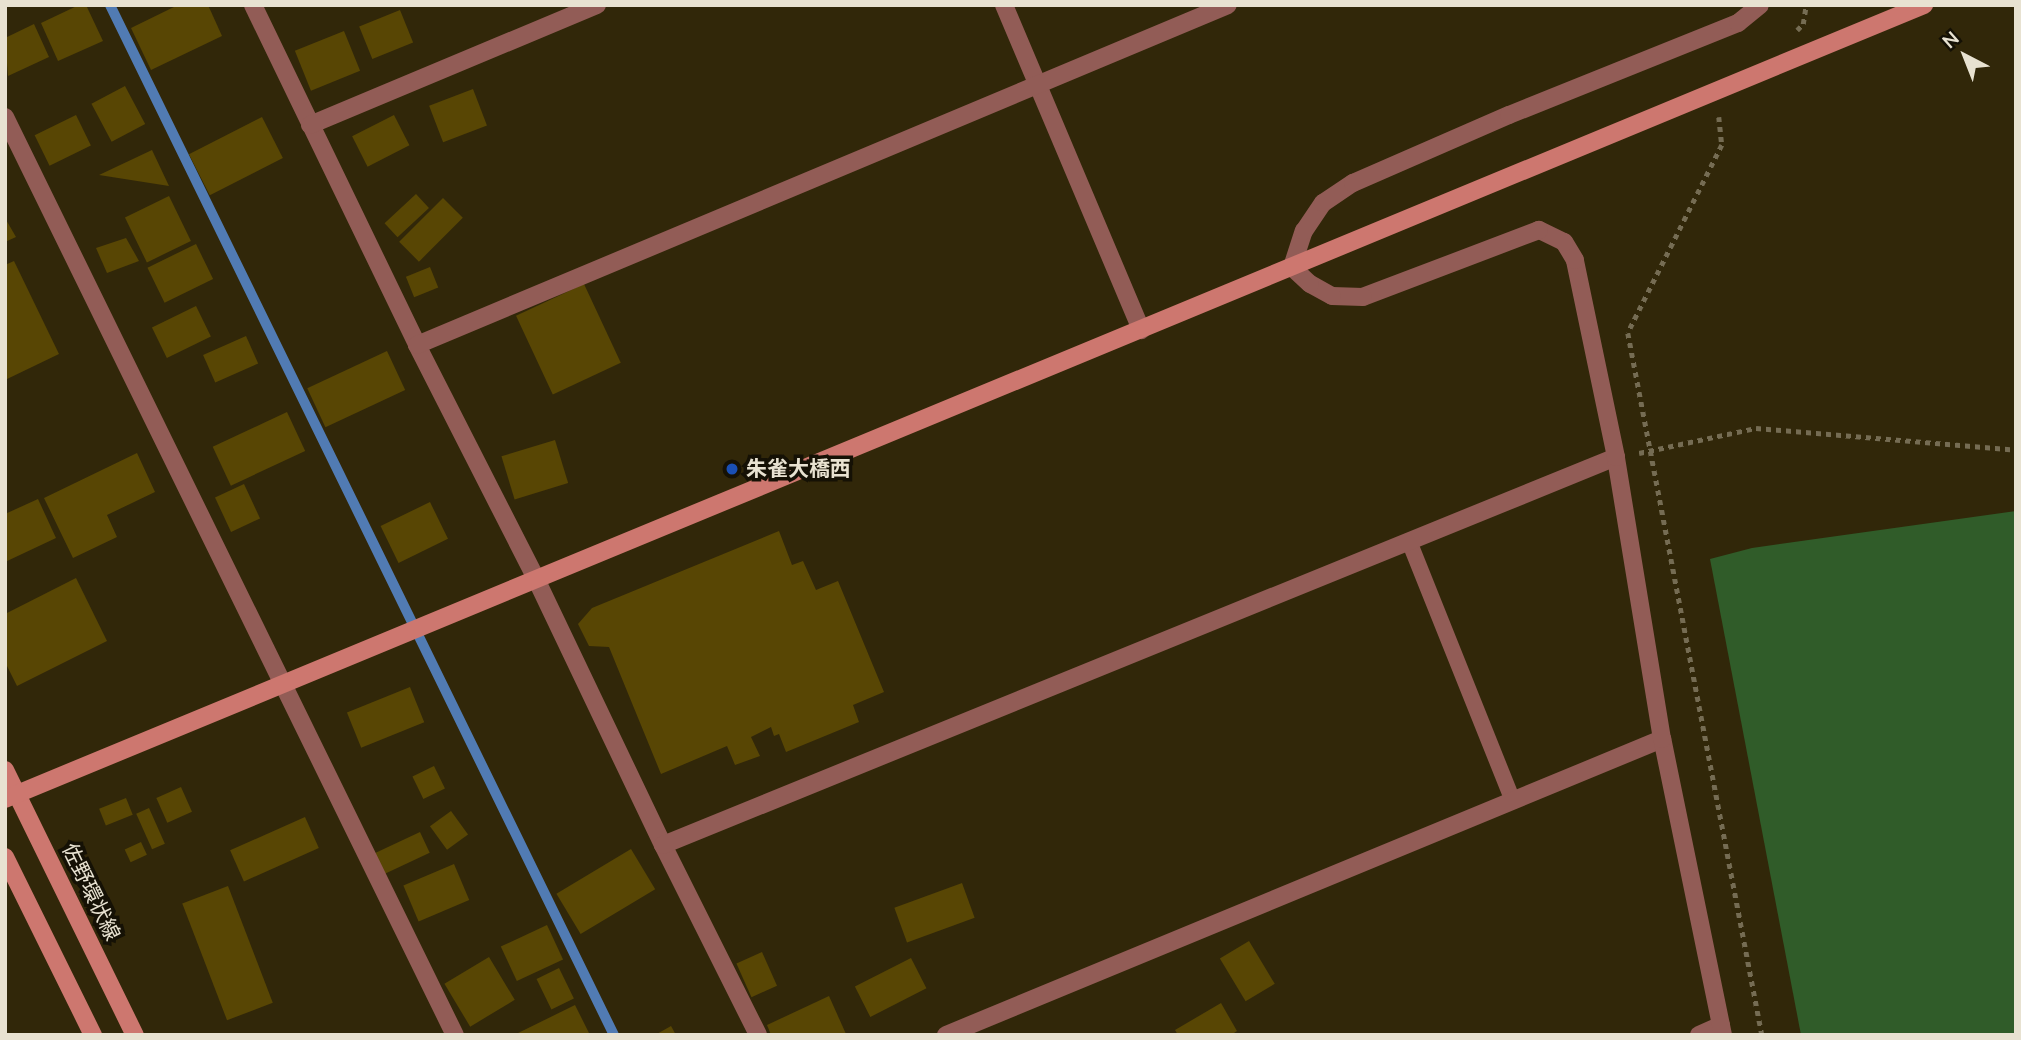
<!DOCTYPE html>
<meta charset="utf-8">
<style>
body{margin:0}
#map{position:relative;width:2021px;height:1040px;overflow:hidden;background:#312709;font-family:"Nunito Sans","Noto Sans JP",sans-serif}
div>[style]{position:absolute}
.green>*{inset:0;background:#305c29}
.stream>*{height:10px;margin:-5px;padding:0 5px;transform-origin:5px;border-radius:5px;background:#517bb3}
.building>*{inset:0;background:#584604;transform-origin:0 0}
.path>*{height:4.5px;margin-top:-2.25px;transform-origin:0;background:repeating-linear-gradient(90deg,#756c53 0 5px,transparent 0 10px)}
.lane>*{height:16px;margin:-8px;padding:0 8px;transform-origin:8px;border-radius:8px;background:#925c56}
.street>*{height:18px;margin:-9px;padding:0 9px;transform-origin:9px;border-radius:9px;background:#925c56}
.secondary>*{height:18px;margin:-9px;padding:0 9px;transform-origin:9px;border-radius:9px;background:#cd776f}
.dots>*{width:19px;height:19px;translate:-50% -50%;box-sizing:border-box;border:4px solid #151105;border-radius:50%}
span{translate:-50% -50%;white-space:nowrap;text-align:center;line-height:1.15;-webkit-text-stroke:7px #151105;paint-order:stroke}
.poi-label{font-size:21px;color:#e8e2d1;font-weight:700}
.left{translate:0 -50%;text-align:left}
.street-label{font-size:21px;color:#e8e2d1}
.frame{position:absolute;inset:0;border:7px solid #e8e2d1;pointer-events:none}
.north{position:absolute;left:1930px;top:21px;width:70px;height:70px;-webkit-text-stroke:5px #151105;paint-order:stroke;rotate:318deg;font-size:19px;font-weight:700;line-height:28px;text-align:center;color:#e8e2d1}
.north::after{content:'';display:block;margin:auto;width:24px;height:32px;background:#e8e2d1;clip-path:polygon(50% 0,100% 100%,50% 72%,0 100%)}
</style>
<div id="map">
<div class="green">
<div style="clip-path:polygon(2016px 511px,2016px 1035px,1801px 1035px,1710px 559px,1752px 548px)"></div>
</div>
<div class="stream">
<div style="left:110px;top:5px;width:1147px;rotate:63.93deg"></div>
</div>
<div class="building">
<div style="clip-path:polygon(79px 5px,86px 5px,103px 41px,58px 61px,41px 23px)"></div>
<div style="clip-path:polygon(178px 5px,208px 5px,222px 36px,151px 70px,131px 28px)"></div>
<div style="left:400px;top:10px;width:35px;height:44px;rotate:68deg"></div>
<div style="clip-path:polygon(34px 24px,49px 57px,8px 76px,5px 38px)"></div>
<div style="left:344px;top:31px;width:43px;height:53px;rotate:68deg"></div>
<div style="left:125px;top:86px;width:43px;height:38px;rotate:62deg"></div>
<div style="left:473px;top:89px;width:39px;height:47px;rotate:69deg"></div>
<div style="left:76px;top:115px;width:34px;height:46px;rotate:64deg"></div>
<div style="left:394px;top:115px;width:34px;height:47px;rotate:63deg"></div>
<div style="left:262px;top:117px;width:46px;height:82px;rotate:63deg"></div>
<div style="clip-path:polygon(152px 150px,169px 186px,99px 175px)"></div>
<div style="left:416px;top:194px;width:19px;height:43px;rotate:47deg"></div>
<div style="left:169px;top:196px;width:50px;height:49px;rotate:64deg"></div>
<div style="left:443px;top:198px;width:28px;height:62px;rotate:45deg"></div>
<div style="clip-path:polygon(5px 218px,16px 237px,5px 242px)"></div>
<div style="clip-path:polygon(126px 238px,139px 261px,107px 273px,96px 248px)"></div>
<div style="left:196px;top:244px;width:39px;height:54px;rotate:64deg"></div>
<div style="clip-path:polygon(14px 261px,59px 354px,5px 380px,5px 265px)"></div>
<div style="left:430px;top:267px;width:22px;height:26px;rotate:68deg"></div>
<div style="left:584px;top:284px;width:87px;height:75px;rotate:65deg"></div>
<div style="left:196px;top:306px;width:34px;height:49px;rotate:64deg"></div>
<div style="left:246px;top:336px;width:30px;height:47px;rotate:66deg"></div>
<div style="left:387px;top:351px;width:43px;height:88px;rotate:65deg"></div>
<div style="left:287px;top:412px;width:43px;height:82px;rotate:65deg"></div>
<div style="left:555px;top:440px;width:45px;height:56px;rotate:73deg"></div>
<div style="clip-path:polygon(137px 453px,155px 492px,107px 515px,117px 537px,73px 558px,44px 498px)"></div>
<div style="left:244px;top:484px;width:38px;height:32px;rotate:65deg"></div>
<div style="clip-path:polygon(38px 499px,56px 538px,5px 562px,5px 514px)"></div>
<div style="left:430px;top:502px;width:41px;height:55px;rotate:64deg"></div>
<div style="clip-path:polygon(779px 531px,792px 565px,803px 561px,816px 590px,838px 581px,884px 692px,853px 705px,859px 722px,786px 752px,779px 734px,774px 736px,771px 727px,751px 737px,760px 756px,735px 765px,727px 746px,661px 774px,609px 647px,589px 646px,578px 624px,592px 608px)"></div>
<div style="clip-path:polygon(76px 578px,107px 641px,17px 686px,5px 662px,5px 614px)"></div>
<div style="left:410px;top:687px;width:38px;height:68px;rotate:68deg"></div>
<div style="left:434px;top:766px;width:25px;height:24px;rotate:64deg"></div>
<div style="left:181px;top:787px;width:27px;height:27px;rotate:66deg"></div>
<div style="left:126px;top:798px;width:18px;height:29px;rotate:68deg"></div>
<div style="left:149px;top:808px;width:39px;height:14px;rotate:66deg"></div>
<div style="left:451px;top:811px;width:29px;height:26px;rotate:54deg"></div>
<div style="left:305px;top:817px;width:34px;height:82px;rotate:66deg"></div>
<div style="left:420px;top:832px;width:23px;height:50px;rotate:65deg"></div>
<div style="left:141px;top:842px;width:14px;height:18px;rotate:65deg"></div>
<div style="left:631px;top:849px;width:47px;height:87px;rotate:59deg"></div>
<div style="left:454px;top:864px;width:39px;height:55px;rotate:67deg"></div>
<div style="left:962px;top:883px;width:37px;height:72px;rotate:70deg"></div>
<div style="left:228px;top:886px;width:125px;height:49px;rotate:69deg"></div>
<div style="left:547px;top:925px;width:38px;height:51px;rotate:65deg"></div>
<div style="left:1249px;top:941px;width:50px;height:34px;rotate:59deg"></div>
<div style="left:762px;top:952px;width:37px;height:28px;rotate:66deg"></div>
<div style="left:489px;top:957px;width:50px;height:52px;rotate:59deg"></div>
<div style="left:911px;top:958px;width:34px;height:63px;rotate:63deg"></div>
<div style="left:559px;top:968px;width:34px;height:25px;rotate:64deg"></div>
<div style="clip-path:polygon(829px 996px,846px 1034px,771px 1035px,767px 1025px)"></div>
<div style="clip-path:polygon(1221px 1003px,1237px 1031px,1231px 1035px,1178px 1035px,1175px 1030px)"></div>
<div style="clip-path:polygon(575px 1005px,590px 1035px,514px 1035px)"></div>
<div style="clip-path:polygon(671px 1026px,676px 1035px,655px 1035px)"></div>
</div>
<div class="path">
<div style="left:1797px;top:30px;width:8px;rotate:-45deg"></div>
<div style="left:1803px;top:24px;width:19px;rotate:-81deg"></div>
<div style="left:1719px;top:117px;width:28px;rotate:84deg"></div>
<div style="left:1722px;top:145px;width:210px;rotate:116.6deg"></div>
<div style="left:1628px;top:333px;width:715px;rotate:79.19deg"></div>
<div style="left:1639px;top:453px;width:120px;rotate:-12.1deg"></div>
<div style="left:1756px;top:428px;width:261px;rotate:4.8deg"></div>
</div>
<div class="lane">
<div style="left:1409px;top:541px;width:280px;rotate:68.2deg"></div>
</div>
<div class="street">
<div style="left:253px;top:5px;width:377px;rotate:64.2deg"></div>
<div style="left:417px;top:345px;width:265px;rotate:63deg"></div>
<div style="left:537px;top:581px;width:293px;rotate:64.5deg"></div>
<div style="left:663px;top:845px;width:212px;rotate:63.4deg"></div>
<div style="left:1004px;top:5px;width:353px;rotate:67.1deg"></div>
<div style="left:5px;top:117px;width:1022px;rotate:63.89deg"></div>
<div style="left:310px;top:125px;width:311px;rotate:-22.7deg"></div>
<div style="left:417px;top:345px;width:879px;rotate:-22.75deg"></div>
<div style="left:663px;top:845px;width:1029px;rotate:-22.15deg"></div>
<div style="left:946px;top:1035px;width:775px;rotate:-22.46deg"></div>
<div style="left:1699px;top:1035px;width:24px;rotate:-24deg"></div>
<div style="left:1723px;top:1035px;width:302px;rotate:-101.6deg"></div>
<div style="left:1662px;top:739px;width:286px;rotate:-99.3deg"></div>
<div style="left:1616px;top:457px;width:201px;rotate:-101.8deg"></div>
<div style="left:1575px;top:260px;width:21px;rotate:-121deg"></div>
<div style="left:1564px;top:242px;width:28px;rotate:-154deg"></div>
<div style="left:1539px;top:230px;width:188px;rotate:159.2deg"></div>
<div style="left:1363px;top:297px;width:31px;rotate:-178deg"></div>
<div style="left:1332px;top:296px;width:25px;rotate:-151deg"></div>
<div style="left:1310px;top:284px;width:25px;rotate:-137deg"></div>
<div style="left:1292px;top:267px;width:38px;rotate:-72deg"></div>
<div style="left:1304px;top:231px;width:34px;rotate:-56deg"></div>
<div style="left:1323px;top:203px;width:36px;rotate:-34deg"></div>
<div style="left:1353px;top:183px;width:170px;rotate:-23.6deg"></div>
<div style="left:1509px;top:115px;width:247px;rotate:-21.9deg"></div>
<div style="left:1738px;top:23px;width:28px;rotate:-39deg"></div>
</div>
<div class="secondary">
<div style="left:5px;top:770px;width:295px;rotate:63.9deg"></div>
<div style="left:5px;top:799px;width:2077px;rotate:-22.48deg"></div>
<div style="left:5px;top:857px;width:199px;rotate:63.7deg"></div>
</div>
<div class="dots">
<div style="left:732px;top:469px;background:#1a4fb4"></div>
</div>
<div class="poi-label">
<span class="left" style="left:746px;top:469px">朱雀大橋西</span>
</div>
<div class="street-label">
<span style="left:91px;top:892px;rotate:64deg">佐野環状線</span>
</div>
<div class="frame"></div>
<div class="north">N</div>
</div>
